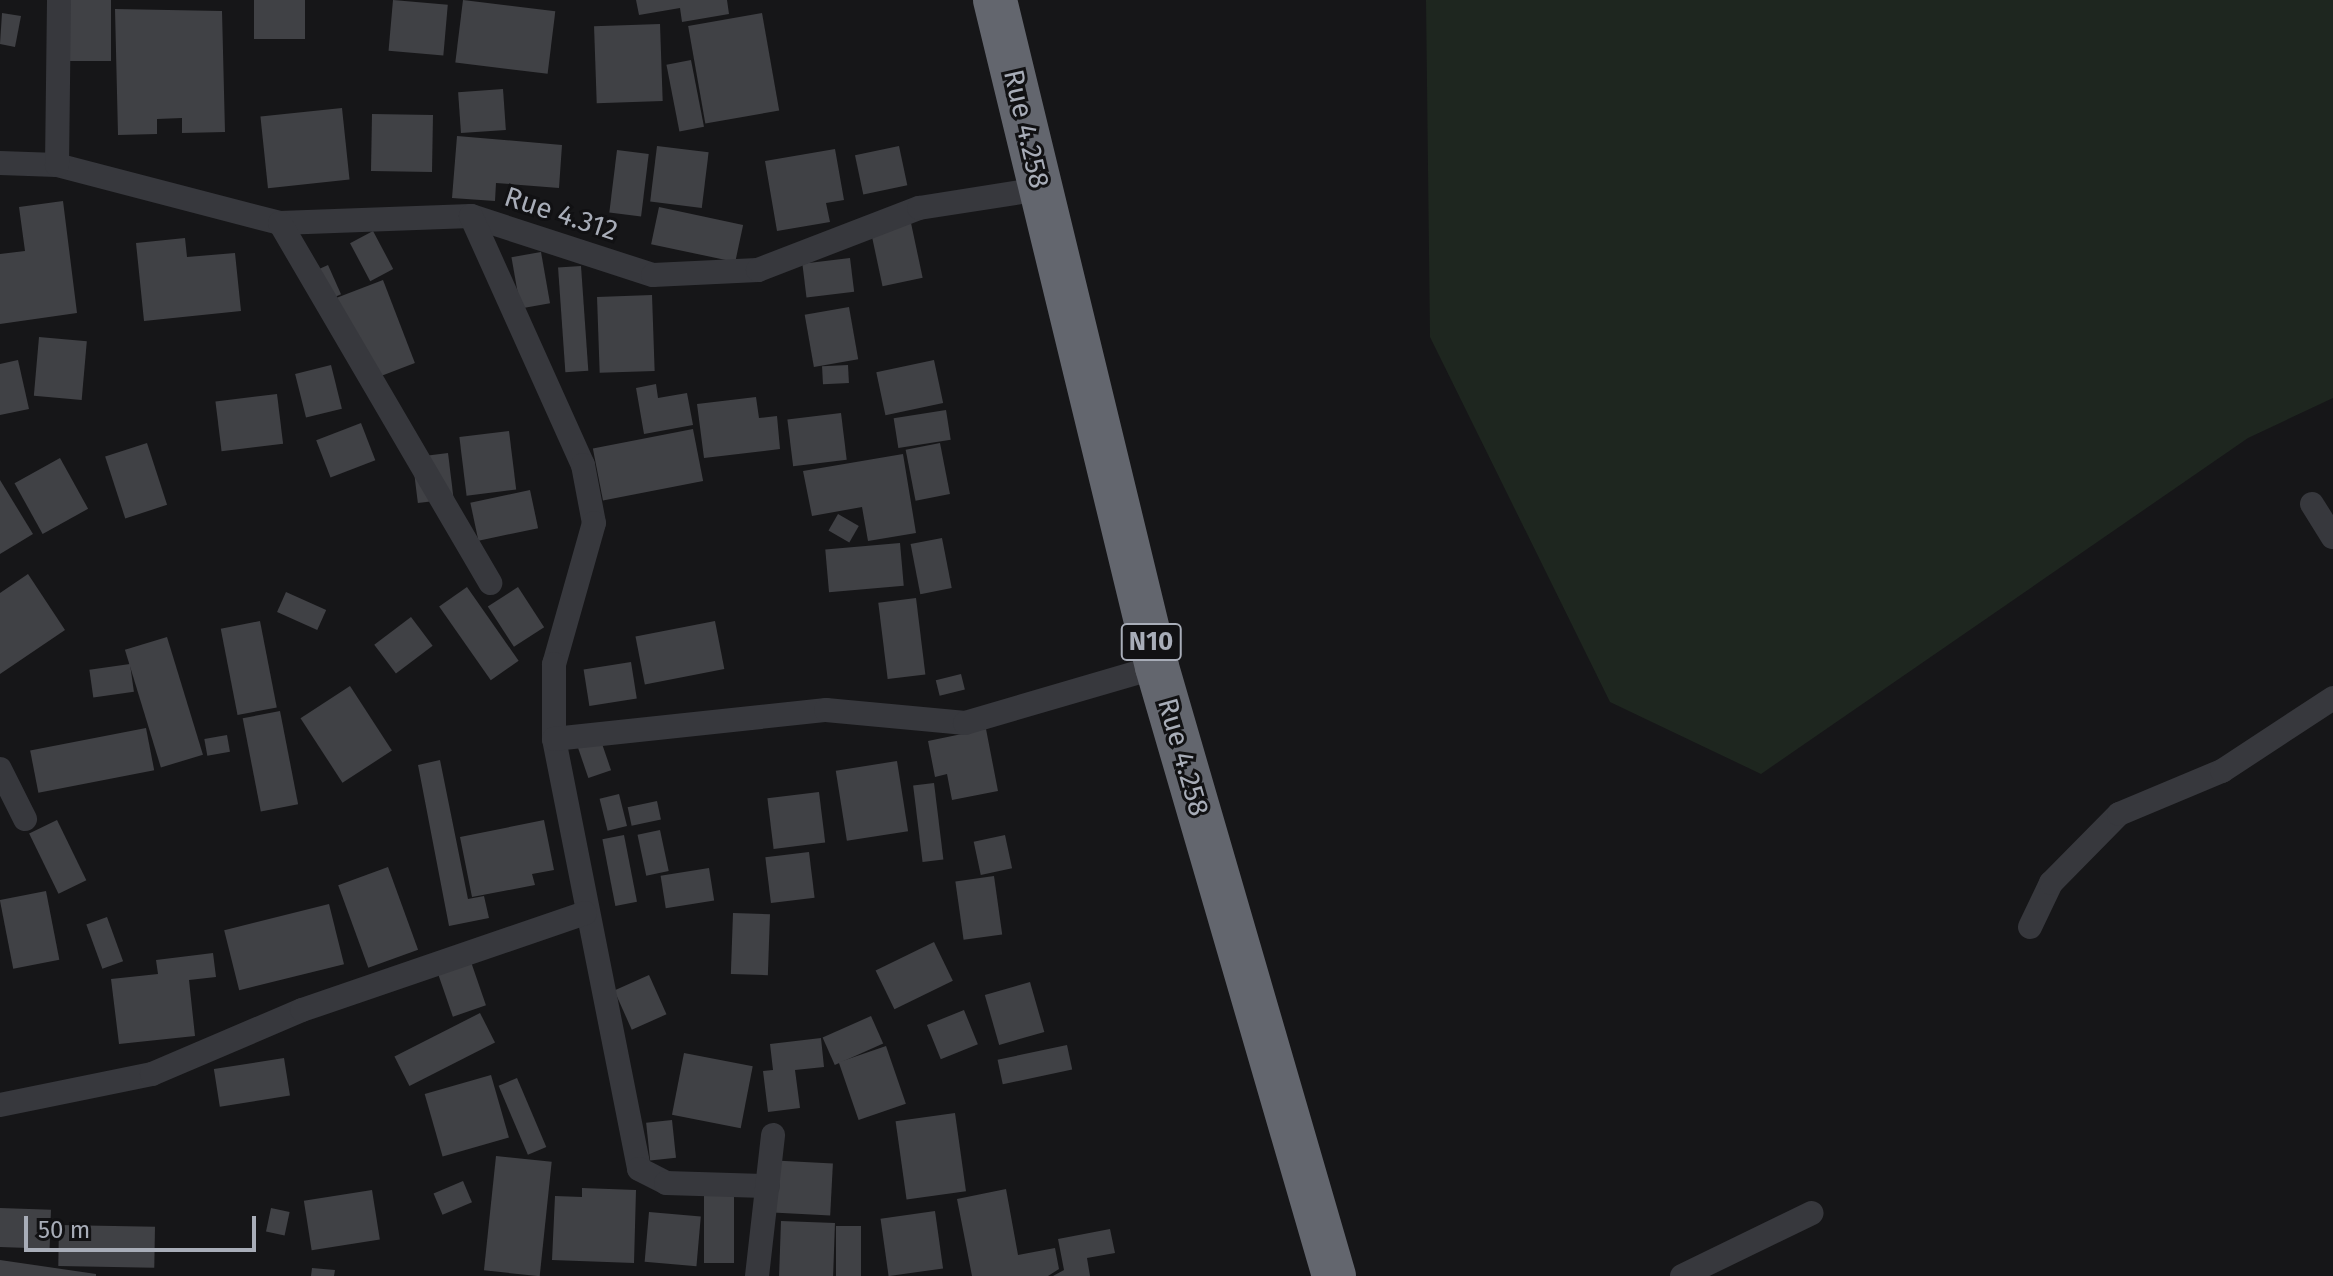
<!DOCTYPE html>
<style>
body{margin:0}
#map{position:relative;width:2333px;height:1276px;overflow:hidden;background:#161618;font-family:"Fira Sans",sans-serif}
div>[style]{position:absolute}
.green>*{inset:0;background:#1e261f}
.building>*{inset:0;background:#404145;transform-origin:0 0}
.street>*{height:24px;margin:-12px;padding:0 12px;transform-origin:12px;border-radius:12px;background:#37383d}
.highway>*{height:44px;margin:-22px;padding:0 22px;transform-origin:22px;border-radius:22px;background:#63666e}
span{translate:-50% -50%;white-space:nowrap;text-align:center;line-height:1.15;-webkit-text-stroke:6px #111113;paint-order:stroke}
.shield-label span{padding:2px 6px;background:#111113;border:2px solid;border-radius:6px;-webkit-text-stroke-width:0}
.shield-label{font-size:26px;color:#a8adb8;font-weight:700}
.street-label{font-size:28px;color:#a8adb8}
.scale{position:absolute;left:24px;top:1216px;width:232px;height:36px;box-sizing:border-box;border:4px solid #a8adb8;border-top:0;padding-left:10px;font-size:24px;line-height:28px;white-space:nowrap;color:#a8adb8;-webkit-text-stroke:6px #111113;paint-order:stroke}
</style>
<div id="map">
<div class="green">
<div style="clip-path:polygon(1426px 0,2333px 0,2333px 398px,2248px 438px,1761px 774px,1610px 702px,1430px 337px)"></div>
</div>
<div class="building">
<div style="left:57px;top:0;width:54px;height:61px"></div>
<div style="left:254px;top:0;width:51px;height:39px"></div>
<div style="left:393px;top:0;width:55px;height:51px;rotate:5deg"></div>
<div style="left:463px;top:0;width:93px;height:63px;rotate:7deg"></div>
<div style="clip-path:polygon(636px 0,727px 0,729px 14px,682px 22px,680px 8px,639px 15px)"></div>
<div style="clip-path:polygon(115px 9px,222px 11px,225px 132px,182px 133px,182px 118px,157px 119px,157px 134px,118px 135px)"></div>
<div style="clip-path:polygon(2px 13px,21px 16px,15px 47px,0 44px)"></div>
<div style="left:762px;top:13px;width:99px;height:75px;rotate:80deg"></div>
<div style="left:660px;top:24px;width:77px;height:66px;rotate:88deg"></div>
<div style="left:691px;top:60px;width:68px;height:25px;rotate:79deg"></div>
<div style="left:503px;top:89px;width:41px;height:45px;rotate:86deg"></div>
<div style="left:342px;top:108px;width:72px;height:82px;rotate:84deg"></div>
<div style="left:372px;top:114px;width:61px;height:57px;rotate:1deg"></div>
<div style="clip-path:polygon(457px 136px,562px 145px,559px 188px,496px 183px,495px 201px,452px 198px)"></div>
<div style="left:657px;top:146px;width:52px;height:56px;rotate:7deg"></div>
<div style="left:899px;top:146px;width:40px;height:45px;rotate:78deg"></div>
<div style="clip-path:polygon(835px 149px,844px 200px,826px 203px,830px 222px,777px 231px,765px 161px)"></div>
<div style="left:617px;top:150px;width:32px;height:63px;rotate:7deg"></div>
<div style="clip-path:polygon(63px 201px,77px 313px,0 324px,0 254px,25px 251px,19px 207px)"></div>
<div style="left:659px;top:207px;width:86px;height:38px;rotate:12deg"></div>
<div style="left:911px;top:223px;width:56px;height:41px;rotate:78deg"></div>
<div style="left:373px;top:231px;width:43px;height:26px;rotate:62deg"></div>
<div style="clip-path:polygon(185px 238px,187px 257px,235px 253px,241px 311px,144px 321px,136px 243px)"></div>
<div style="left:541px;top:252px;width:52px;height:30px;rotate:80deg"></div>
<div style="left:850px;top:258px;width:34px;height:48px;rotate:83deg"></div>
<div style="left:328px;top:265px;width:32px;height:17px;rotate:66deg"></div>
<div style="left:581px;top:266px;width:105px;height:23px;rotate:86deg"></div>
<div style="left:383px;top:280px;width:89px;height:53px;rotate:69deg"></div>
<div style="left:652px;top:295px;width:76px;height:55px;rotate:88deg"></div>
<div style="left:849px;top:307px;width:53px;height:45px;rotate:80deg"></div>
<div style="left:39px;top:337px;width:48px;height:59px;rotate:5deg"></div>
<div style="clip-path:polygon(18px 360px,29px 409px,0 415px,0 364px)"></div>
<div style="left:934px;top:360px;width:44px;height:59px;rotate:78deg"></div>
<div style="left:331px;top:365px;width:45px;height:37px;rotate:76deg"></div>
<div style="left:848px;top:365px;width:18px;height:26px;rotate:87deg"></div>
<div style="clip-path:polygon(656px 384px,658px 398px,687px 393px,693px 425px,644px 434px,636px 388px)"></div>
<div style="left:277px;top:394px;width:50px;height:62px;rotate:83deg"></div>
<div style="clip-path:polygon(756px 397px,759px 418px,777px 416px,780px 449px,704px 458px,697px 404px)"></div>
<div style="left:946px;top:410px;width:30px;height:53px;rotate:81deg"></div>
<div style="left:841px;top:413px;width:47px;height:54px;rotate:83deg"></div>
<div style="left:361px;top:423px;width:40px;height:48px;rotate:69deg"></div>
<div style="left:693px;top:429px;width:53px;height:102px;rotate:79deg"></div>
<div style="left:509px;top:431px;width:59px;height:50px;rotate:83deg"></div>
<div style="left:147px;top:443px;width:65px;height:44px;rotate:72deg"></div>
<div style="left:940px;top:443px;width:52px;height:35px;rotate:79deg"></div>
<div style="left:448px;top:453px;width:46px;height:36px;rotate:83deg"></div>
<div style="clip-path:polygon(903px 454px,916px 533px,868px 541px,862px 507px,812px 516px,803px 471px)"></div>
<div style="left:60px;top:458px;width:58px;height:52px;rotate:61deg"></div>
<div style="clip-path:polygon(0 480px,33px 534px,0 554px)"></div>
<div style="left:530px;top:490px;width:39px;height:61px;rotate:78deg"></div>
<div style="left:838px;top:514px;width:24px;height:19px;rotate:30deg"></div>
<div style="left:942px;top:538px;width:51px;height:32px;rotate:79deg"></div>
<div style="left:900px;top:543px;width:43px;height:75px;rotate:85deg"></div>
<div style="clip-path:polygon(28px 574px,65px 630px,0 674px,0 593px)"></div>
<div style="left:467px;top:587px;width:90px;height:34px;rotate:55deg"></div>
<div style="left:518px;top:587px;width:48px;height:36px;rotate:57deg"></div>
<div style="left:286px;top:592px;width:44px;height:22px;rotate:24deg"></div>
<div style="left:916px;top:598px;width:77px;height:38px;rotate:83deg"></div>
<div style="left:411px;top:617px;width:36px;height:46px;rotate:53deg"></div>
<div style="left:260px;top:621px;width:88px;height:40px;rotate:79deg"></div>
<div style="left:715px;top:621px;width:49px;height:81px;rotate:79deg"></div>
<div style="left:167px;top:637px;width:123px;height:44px;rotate:73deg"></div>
<div style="left:631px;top:662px;width:37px;height:48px;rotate:81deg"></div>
<div style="left:130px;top:664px;width:28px;height:41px;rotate:82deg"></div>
<div style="left:961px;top:674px;width:16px;height:26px;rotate:76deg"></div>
<div style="left:350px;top:686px;width:77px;height:59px;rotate:57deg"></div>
<div style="left:280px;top:711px;width:95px;height:38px;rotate:79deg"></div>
<div style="left:146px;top:728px;width:43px;height:118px;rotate:79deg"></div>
<div style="clip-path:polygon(986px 729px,998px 791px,952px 800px,947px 774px,935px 777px,928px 741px)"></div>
<div style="left:227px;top:735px;width:17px;height:23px;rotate:80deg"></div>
<div style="left:600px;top:738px;width:34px;height:24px;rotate:71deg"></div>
<div style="clip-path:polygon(440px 760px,468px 899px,484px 896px,489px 918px,449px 926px,418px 765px)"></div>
<div style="left:897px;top:761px;width:71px;height:62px;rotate:81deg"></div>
<div style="left:934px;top:783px;width:77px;height:21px;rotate:83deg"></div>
<div style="left:819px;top:792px;width:51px;height:52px;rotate:83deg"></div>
<div style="left:619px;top:794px;width:33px;height:20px;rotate:76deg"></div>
<div style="left:657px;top:801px;width:19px;height:30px;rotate:78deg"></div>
<div style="left:57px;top:820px;width:67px;height:31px;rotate:64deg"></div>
<div style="clip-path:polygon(544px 820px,554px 870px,532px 874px,535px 885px,472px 897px,460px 837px)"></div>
<div style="left:660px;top:830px;width:42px;height:23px;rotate:78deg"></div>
<div style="left:624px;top:835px;width:68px;height:22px;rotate:79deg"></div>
<div style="left:1005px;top:835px;width:34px;height:32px;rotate:78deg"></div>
<div style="left:809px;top:852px;width:46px;height:44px;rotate:83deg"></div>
<div style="left:388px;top:867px;width:88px;height:53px;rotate:70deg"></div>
<div style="left:709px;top:868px;width:33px;height:49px;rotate:81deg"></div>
<div style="left:994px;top:876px;width:59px;height:39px;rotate:82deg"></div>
<div style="left:46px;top:891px;width:70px;height:47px;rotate:79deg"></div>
<div style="left:329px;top:904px;width:62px;height:108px;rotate:76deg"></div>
<div style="left:733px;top:913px;width:37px;height:61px;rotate:2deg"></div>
<div style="left:107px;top:917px;width:47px;height:22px;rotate:70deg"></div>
<div style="left:934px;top:942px;width:43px;height:65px;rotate:64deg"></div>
<div style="clip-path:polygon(213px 953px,216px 977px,189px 980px,195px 1036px,119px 1044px,111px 979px,158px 974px,156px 960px)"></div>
<div style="left:470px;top:959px;width:49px;height:35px;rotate:71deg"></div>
<div style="left:649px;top:975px;width:43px;height:38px;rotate:66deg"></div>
<div style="left:1030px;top:982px;width:52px;height:47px;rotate:74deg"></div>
<div style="left:964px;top:1010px;width:37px;height:40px;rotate:68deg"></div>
<div style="left:480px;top:1013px;width:33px;height:96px;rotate:63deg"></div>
<div style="left:871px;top:1016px;width:30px;height:53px;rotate:66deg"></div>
<div style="clip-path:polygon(821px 1038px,824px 1067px,795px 1070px,800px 1108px,768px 1112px,763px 1071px,773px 1070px,770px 1044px)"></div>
<div style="left:1067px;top:1045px;width:25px;height:71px;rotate:78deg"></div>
<div style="left:886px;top:1046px;width:61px;height:50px;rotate:71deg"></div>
<div style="left:684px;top:1053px;width:70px;height:63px;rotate:11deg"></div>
<div style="left:284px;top:1058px;width:38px;height:71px;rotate:81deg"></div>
<div style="left:491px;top:1075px;width:65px;height:69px;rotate:74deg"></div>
<div style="left:517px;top:1078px;width:75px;height:20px;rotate:67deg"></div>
<div style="left:955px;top:1113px;width:79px;height:60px;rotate:82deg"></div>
<div style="left:672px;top:1120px;width:38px;height:26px;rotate:84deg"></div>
<div style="left:496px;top:1156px;width:56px;height:115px;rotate:6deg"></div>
<div style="left:766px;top:1160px;width:67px;height:52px;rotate:3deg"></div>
<div style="left:463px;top:1181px;width:23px;height:32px;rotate:67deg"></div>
<div style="clip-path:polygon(582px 1188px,636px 1190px,634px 1263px,552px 1260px,555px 1196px,582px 1197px)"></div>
<div style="clip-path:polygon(1006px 1189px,1018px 1255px,1055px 1248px,1059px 1269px,1048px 1276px,972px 1276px,957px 1199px)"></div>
<div style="left:372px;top:1190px;width:50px;height:69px;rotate:81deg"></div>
<div style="left:704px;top:1195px;width:30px;height:68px"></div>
<div style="left:0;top:1208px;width:51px;height:39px;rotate:2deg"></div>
<div style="left:271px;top:1208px;width:19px;height:24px;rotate:12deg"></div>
<div style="left:935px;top:1211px;width:58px;height:55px;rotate:82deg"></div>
<div style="left:649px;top:1212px;width:52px;height:50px;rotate:5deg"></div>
<div style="left:781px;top:1221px;width:54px;height:55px;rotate:2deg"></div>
<div style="left:59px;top:1225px;width:96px;height:41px;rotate:1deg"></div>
<div style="left:836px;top:1226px;width:25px;height:50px"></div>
<div style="clip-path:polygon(1110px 1229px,1115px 1253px,1087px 1258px,1090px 1276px,1053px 1276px,1064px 1270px,1058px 1239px)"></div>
<div style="clip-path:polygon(0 1260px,96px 1274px,96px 1276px,0 1276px)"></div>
<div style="clip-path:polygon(312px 1268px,335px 1270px,334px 1276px,311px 1276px)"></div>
</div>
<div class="street">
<div style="left:0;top:163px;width:57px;rotate:2deg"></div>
<div style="left:57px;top:165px;width:230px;rotate:14.6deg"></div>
<div style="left:280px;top:223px;width:191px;rotate:-2.1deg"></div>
<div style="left:471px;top:216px;width:191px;rotate:18deg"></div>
<div style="left:653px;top:275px;width:105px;rotate:-2.7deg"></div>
<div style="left:758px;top:270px;width:173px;rotate:-21.1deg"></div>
<div style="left:919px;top:208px;width:122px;rotate:-8.9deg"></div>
<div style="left:57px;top:165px;width:165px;rotate:-89.3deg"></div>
<div style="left:471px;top:216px;width:273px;rotate:65.8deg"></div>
<div style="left:583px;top:465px;width:59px;rotate:79.3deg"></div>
<div style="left:594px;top:523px;width:147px;rotate:105.8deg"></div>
<div style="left:554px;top:664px;width:75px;rotate:90deg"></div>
<div style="left:554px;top:739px;width:438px;rotate:78.8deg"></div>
<div style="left:639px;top:1169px;width:30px;rotate:27deg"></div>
<div style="left:666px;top:1183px;width:102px;rotate:1.7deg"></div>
<div style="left:280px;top:223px;width:417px;rotate:59.7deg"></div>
<div style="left:2312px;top:504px;width:39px;rotate:58deg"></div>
<div style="left:554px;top:739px;width:274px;rotate:-6.1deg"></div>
<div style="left:826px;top:710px;width:140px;rotate:5.3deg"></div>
<div style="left:965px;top:723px;width:200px;rotate:-16.3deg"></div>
<div style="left:0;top:769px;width:56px;rotate:63.4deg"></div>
<div style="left:2030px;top:927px;width:49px;rotate:-64.5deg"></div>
<div style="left:2051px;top:883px;width:97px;rotate:-45.4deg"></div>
<div style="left:2119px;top:814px;width:112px;rotate:-22.7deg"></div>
<div style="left:2222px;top:771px;width:133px;rotate:-33.3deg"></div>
<div style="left:0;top:1105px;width:155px;rotate:-11.5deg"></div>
<div style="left:152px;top:1074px;width:163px;rotate:-23.1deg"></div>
<div style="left:302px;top:1010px;width:299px;rotate:-18.9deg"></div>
<div style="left:757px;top:1276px;width:142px;rotate:-83.5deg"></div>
<div style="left:1682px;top:1276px;width:144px;rotate:-25.9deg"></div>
</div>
<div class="highway">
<div style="left:995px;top:0;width:686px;rotate:76.35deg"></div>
<div style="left:1157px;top:667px;width:634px;rotate:73.79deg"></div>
</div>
<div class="shield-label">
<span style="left:1151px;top:642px">N10</span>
</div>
<div class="street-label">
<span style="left:1026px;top:129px;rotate:77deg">Rue 4.258</span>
<span style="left:561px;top:214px;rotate:18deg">Rue 4.312</span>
<span style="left:1183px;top:757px;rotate:74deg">Rue 4.258</span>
</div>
<div class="scale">50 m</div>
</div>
